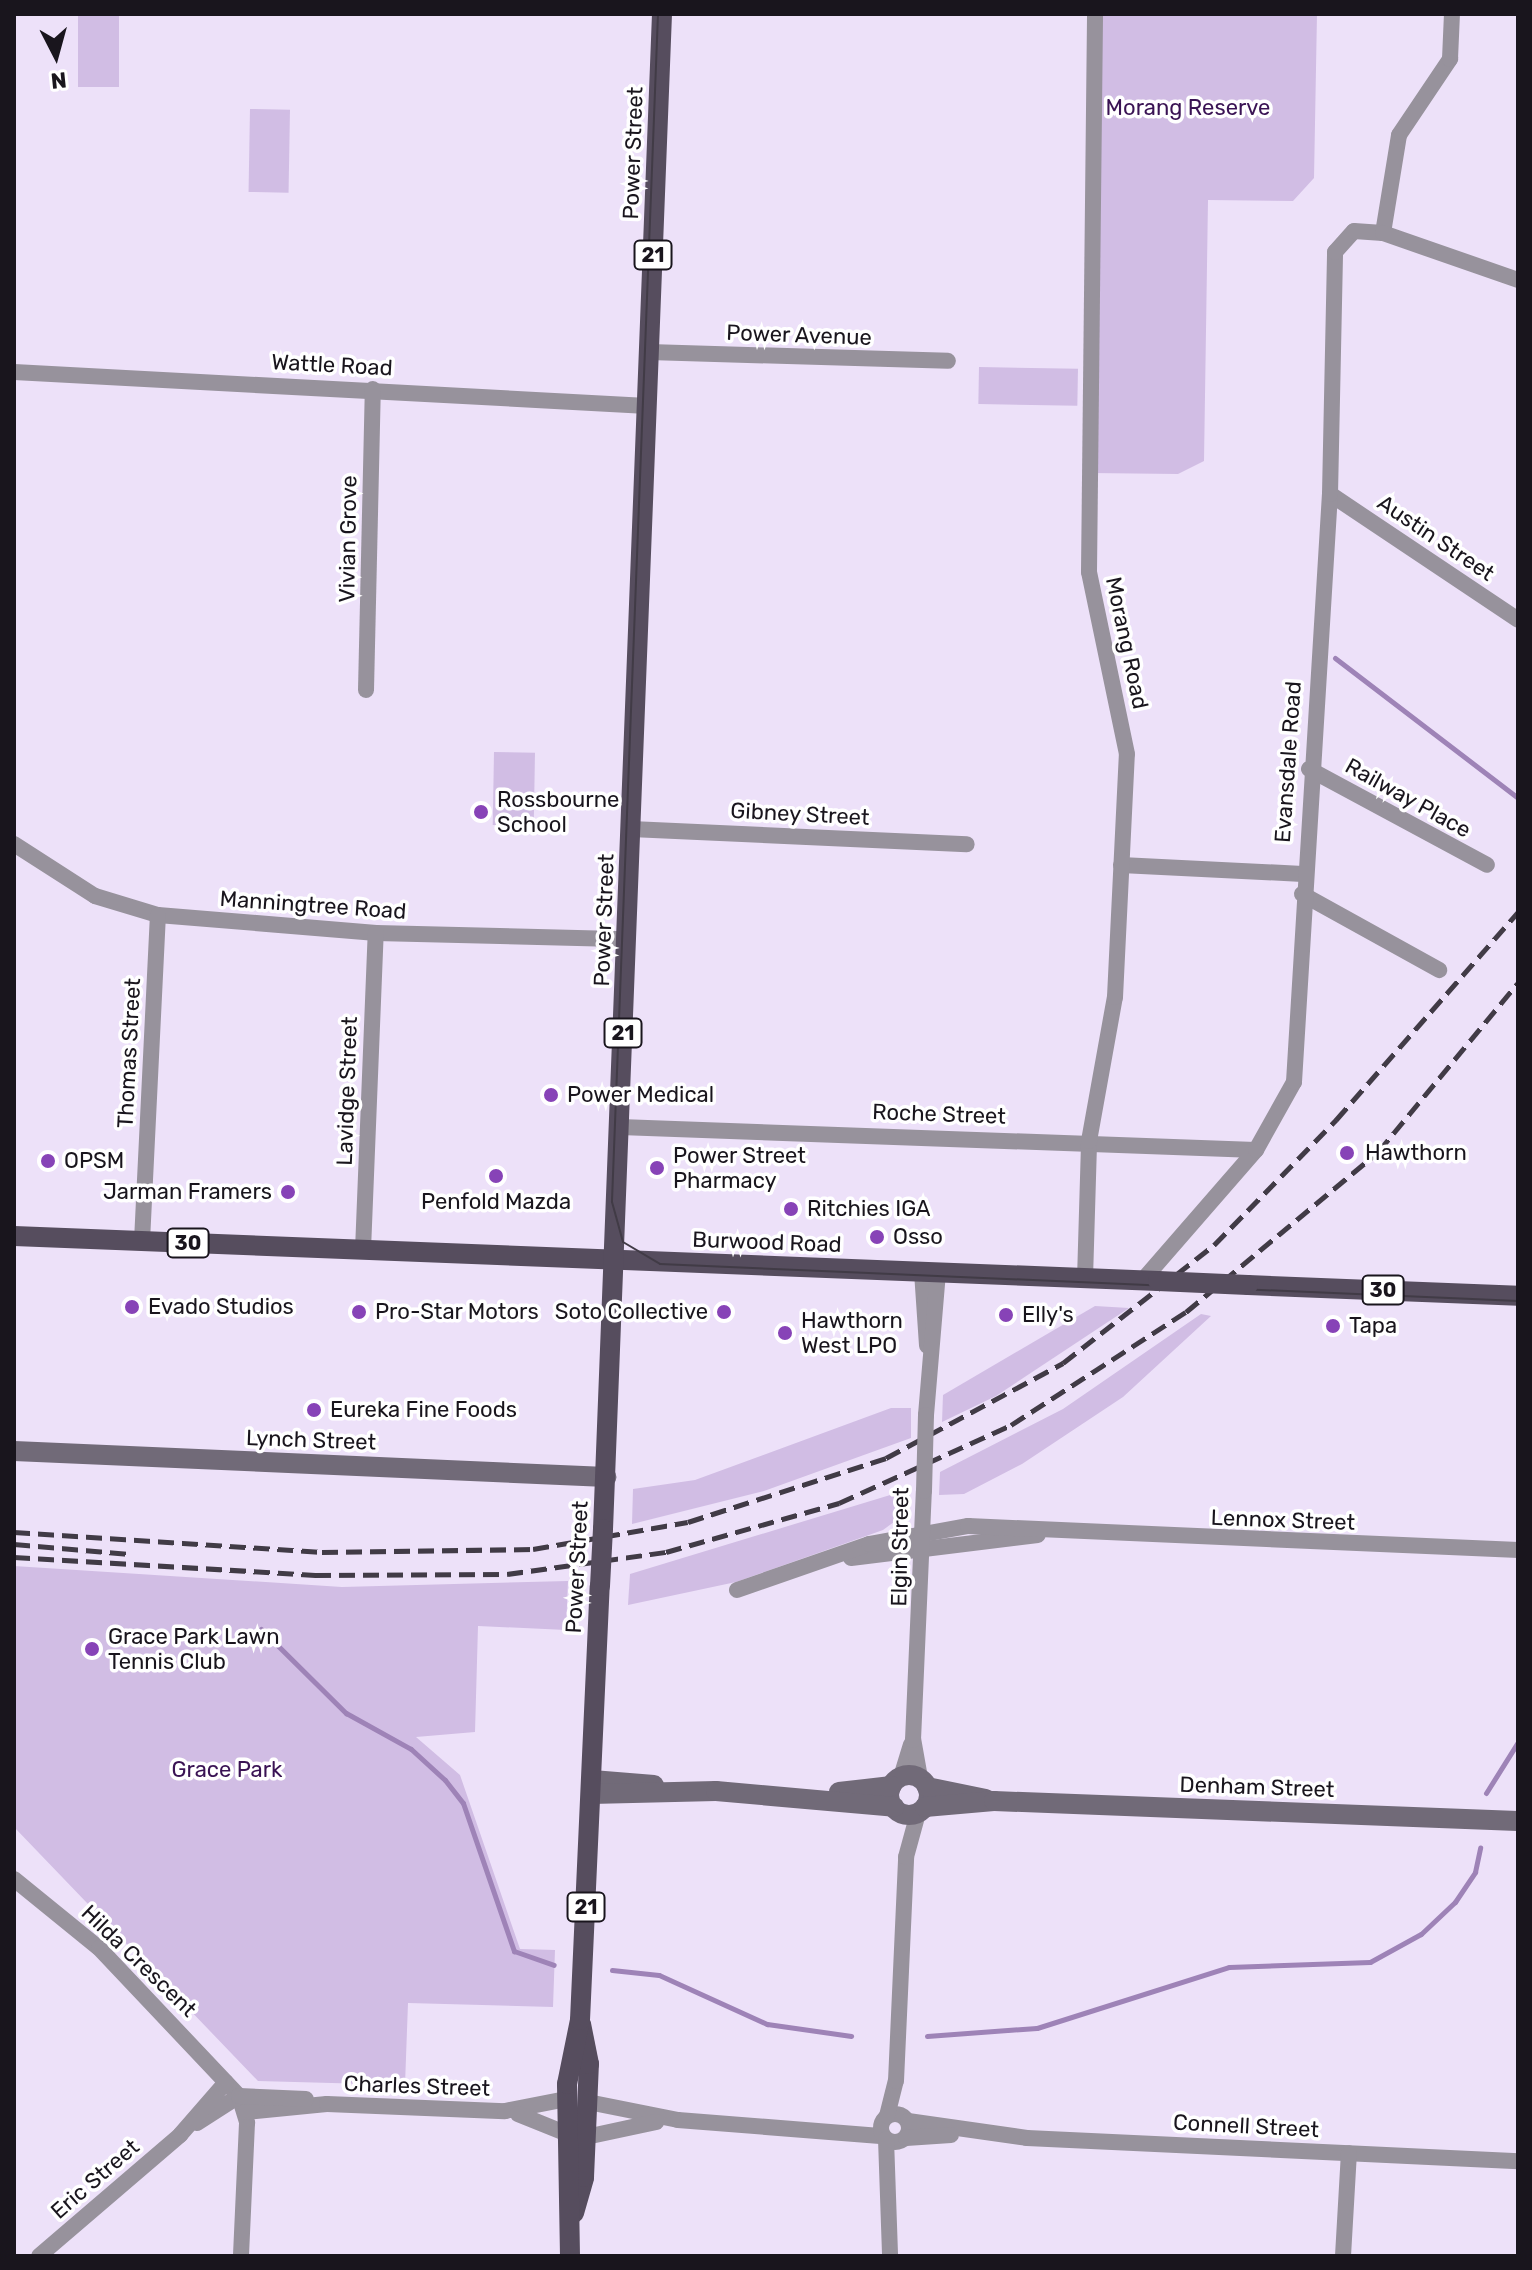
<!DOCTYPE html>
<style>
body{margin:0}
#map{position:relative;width:1532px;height:2270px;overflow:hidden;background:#ede1f9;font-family:Rubik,sans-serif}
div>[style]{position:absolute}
.green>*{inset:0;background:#d1bde4;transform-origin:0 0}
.stream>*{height:5px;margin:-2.5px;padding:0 2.5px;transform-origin:2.5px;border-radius:2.5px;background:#9e83b7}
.street>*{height:16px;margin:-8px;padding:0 8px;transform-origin:8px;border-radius:8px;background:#97929c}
.street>.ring{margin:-8px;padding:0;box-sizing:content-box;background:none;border:16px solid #97929c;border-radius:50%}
.secondary>*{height:20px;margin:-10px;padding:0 10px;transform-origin:10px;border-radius:10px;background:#716a78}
.secondary>.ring{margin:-10px;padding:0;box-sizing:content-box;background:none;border:20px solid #716a78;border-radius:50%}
.primary>*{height:20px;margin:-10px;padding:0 10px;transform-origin:10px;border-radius:10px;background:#564d5e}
.tram>*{height:2px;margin:-1px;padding:0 1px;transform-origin:1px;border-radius:1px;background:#413b46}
.rail>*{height:5px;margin-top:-2.5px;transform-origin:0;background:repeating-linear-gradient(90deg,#413b46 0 16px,transparent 0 24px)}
.street-bridge>*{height:16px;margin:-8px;padding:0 8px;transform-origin:8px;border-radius:8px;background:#97929c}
.primary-bridge>*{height:20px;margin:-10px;padding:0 10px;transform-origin:10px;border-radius:10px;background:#564d5e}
.dots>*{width:22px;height:22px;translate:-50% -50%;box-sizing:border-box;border:4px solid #fff;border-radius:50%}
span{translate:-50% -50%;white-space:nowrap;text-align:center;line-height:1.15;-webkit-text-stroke:7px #fff;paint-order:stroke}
.shield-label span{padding:2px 6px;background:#fff;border:2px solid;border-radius:6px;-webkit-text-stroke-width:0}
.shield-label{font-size:20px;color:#19151d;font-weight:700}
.park-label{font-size:22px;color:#3a1354}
.street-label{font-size:22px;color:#19151d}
.poi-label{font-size:22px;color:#19151d}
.left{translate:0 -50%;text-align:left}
.right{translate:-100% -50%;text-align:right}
.frame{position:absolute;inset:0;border:16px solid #19151d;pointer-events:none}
.north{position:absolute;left:16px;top:16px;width:80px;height:80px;-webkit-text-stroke:6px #fff;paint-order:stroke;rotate:174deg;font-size:22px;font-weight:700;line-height:32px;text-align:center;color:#19151d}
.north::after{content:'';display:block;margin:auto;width:28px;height:36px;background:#19151d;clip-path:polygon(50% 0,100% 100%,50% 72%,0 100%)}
</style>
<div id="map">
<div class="green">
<div style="left:78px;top:14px;width:41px;height:73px"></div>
<div style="clip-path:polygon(1095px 14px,1317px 14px,1314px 178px,1293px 201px,1208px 200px,1204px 461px,1178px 474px,1090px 473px)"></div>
<div style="left:250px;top:109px;width:40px;height:83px;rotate:1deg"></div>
<div style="left:979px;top:367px;width:99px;height:37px;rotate:1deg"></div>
<div style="left:494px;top:752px;width:41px;height:73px;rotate:1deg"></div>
<div style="clip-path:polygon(1095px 1306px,1129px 1308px,996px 1396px,942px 1422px,943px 1395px)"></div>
<div style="clip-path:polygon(1201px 1314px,1211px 1316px,1123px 1397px,1022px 1464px,964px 1494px,939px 1495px,940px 1472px,1063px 1409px)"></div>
<div style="clip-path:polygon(891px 1408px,911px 1408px,911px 1438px,764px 1491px,632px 1524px,633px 1489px,695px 1480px)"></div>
<div style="clip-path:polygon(910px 1489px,909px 1511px,883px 1530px,736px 1582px,628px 1605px,630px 1574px)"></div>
<div style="clip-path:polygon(14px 1566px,342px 1587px,568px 1581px,566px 1630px,478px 1626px,475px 1732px,416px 1737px,460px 1775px,520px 1949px,555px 1950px,553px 2007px,408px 2003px,405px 2085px,258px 2081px,14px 1827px)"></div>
</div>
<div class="stream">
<div style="left:1335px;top:658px;width:230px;rotate:37.4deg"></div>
<div style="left:261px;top:1629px;width:120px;rotate:44.7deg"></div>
<div style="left:346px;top:1713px;width:74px;rotate:29deg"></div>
<div style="left:411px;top:1749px;width:46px;rotate:42.4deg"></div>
<div style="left:445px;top:1780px;width:29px;rotate:52deg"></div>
<div style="left:463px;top:1803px;width:157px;rotate:71deg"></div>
<div style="left:514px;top:1951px;width:42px;rotate:19.3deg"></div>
<div style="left:1486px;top:1793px;width:60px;rotate:-57.9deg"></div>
<div style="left:612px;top:1970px;width:47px;rotate:6.1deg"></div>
<div style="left:659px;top:1975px;width:119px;rotate:24.4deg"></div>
<div style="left:767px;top:2024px;width:85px;rotate:8.1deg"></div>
<div style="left:927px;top:2036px;width:110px;rotate:-4.2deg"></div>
<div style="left:1037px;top:2028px;width:201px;rotate:-17.6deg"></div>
<div style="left:1229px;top:1967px;width:141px;rotate:-2deg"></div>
<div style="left:1370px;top:1962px;width:58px;rotate:-28.8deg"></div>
<div style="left:1421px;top:1934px;width:47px;rotate:-43.3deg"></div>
<div style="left:1455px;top:1902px;width:36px;rotate:-56deg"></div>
<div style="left:1475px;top:1872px;width:25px;rotate:-78deg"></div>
</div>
<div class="street">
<div style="left:1383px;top:233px;width:99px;rotate:-80.7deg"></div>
<div style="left:1399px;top:135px;width:92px;rotate:-56.1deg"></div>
<div style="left:1450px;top:59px;width:45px;rotate:-87.5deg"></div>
<div style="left:649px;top:352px;width:299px;rotate:1.7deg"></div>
<div style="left:14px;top:372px;width:634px;rotate:3.07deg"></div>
<div style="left:1330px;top:494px;width:226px;rotate:33.8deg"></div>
<div style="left:366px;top:690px;width:301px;rotate:-88.7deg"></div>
<div style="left:1309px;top:769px;width:202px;rotate:28.3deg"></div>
<div style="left:631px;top:829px;width:336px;rotate:2.6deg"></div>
<div style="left:14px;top:844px;width:96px;rotate:32.7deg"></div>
<div style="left:95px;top:896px;width:66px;rotate:16.8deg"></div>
<div style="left:158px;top:915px;width:219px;rotate:4.7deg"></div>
<div style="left:376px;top:933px;width:251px;rotate:1.4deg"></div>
<div style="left:1121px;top:865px;width:182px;rotate:2.8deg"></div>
<div style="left:1302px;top:894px;width:157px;rotate:29deg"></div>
<div style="left:620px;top:1127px;width:636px;rotate:2.07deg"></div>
<div style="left:142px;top:1241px;width:326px;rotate:-87.2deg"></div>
<div style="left:363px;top:1250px;width:317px;rotate:-87.7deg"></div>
<div style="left:922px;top:1272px;width:74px;rotate:86.1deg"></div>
<div style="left:1085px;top:1279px;width:138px;rotate:-88.3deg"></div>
<div style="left:1089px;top:1141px;width:146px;rotate:-79.8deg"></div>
<div style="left:1115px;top:997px;width:243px;rotate:-87.2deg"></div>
<div style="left:1127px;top:754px;width:186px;rotate:-101.8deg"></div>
<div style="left:1089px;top:572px;width:558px;rotate:-89.38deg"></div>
<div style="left:1142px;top:1281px;width:174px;rotate:-49deg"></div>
<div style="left:1256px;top:1150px;width:78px;rotate:-60.8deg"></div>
<div style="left:1294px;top:1082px;width:589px;rotate:-86.5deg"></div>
<div style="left:1330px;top:494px;width:242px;rotate:-88.8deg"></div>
<div style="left:1335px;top:252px;width:28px;rotate:-48deg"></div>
<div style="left:1354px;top:231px;width:29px;rotate:4deg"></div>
<div style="left:1383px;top:233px;width:143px;rotate:19.2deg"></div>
<div style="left:926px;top:1415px;width:144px;rotate:-85.2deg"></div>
<div style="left:851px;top:1558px;width:188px;rotate:-7deg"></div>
<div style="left:737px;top:1590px;width:140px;rotate:-19.2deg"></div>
<div style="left:869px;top:1544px;width:101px;rotate:-10.3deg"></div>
<div style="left:968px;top:1526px;width:551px;rotate:2.5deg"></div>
<div style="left:901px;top:1777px;width:34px;rotate:-73deg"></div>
<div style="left:920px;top:1778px;width:39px;rotate:-100deg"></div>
<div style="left:913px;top:1740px;width:249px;rotate:-87.5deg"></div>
<div style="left:14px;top:1879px;width:109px;rotate:39.1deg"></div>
<div style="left:99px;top:1948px;width:204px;rotate:46.6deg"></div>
<div style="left:239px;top:2096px;width:28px;rotate:73deg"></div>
<div style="left:247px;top:2123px;width:133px;rotate:92.6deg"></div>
<div style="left:588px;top:2102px;width:92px;rotate:11.3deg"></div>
<div style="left:678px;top:2120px;width:206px;rotate:4.5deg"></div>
<div style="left:245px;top:2112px;width:82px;rotate:-5.6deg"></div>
<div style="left:327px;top:2104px;width:178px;rotate:2.3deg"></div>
<div style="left:505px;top:2111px;width:62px;rotate:-11.1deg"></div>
<div class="ring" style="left:881px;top:2114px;width:12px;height:12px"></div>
<div style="left:518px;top:2114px;width:51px;rotate:22deg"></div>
<div style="left:887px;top:2116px;width:36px;rotate:-76deg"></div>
<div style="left:896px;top:2081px;width:224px;rotate:-87.4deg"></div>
<div style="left:906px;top:1857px;width:46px;rotate:-74.7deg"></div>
<div style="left:908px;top:2121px;width:120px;rotate:8.1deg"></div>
<div style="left:1027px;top:2138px;width:492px;rotate:2.7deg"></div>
<div style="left:197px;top:2123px;width:50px;rotate:-32.7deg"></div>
<div style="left:239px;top:2096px;width:67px;rotate:2.6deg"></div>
<div style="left:586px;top:2137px;width:72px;rotate:-12.1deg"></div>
<div style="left:906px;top:2138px;width:45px;rotate:-3.8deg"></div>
<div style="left:886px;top:2139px;width:117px;rotate:88deg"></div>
<div style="left:39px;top:2256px;width:186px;rotate:-40.6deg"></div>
<div style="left:180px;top:2135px;width:70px;rotate:-49deg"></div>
<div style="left:1343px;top:2256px;width:103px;rotate:-86.7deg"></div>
</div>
<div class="secondary">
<div style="left:14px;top:1451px;width:593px;rotate:2.51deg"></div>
<div class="ring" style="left:889px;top:1775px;width:20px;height:20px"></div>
<div style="left:592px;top:1780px;width:62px;rotate:4.6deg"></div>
<div style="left:927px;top:1787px;width:60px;rotate:11.5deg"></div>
<div style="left:839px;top:1792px;width:53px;rotate:-6.5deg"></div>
<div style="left:591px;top:1794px;width:125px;rotate:-1.4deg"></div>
<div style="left:716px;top:1791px;width:179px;rotate:5.1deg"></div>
<div style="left:925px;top:1807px;width:69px;rotate:-5deg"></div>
<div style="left:994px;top:1801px;width:524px;rotate:2.19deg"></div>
</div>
<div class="primary">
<div style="left:14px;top:1236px;width:1145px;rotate:2.25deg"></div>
<div style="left:1248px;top:1285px;width:270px;rotate:2.3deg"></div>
<div style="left:603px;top:1529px;width:1516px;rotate:-87.77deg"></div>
<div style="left:574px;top:2213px;width:37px;rotate:-74deg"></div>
<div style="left:584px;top:2177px;width:113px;rotate:-87.5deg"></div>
<div style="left:589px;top:2064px;width:41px;rotate:-101.3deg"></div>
<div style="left:570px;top:2256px;width:172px;rotate:-91deg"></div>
<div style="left:567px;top:2084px;width:65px;rotate:-78.5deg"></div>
<div style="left:580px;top:2020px;width:434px;rotate:-87.4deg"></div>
</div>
<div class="tram">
<div style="left:658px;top:14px;width:1189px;rotate:92.22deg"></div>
<div style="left:612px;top:1202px;width:41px;rotate:74.6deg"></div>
<div style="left:623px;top:1242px;width:43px;rotate:30.7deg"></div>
<div style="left:660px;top:1264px;width:859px;rotate:2.47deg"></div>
</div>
<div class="rail">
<div style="left:14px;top:1532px;width:309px;rotate:3.7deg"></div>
<div style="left:322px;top:1552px;width:211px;rotate:-0.8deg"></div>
<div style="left:533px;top:1549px;width:157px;rotate:-9.9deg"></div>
<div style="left:688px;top:1522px;width:208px;rotate:-17.9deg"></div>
<div style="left:886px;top:1458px;width:201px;rotate:-28.2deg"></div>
<div style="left:1063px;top:1363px;width:192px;rotate:-38deg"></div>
<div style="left:1214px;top:1245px;width:175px;rotate:-45.7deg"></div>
<div style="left:1336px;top:1120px;width:276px;rotate:-48.8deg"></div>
<div style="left:14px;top:1544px;width:116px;rotate:4.9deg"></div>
<div style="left:14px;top:1557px;width:302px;rotate:3.4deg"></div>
<div style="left:315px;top:1575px;width:192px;rotate:-0.3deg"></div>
<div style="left:507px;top:1574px;width:161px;rotate:-7.9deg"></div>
<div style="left:666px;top:1552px;width:180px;rotate:-15.8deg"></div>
<div style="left:839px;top:1503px;width:189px;rotate:-24.4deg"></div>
<div style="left:1011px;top:1425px;width:208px;rotate:-32.9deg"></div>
<div style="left:1186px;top:1312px;width:250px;rotate:-39.8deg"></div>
<div style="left:1378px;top:1152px;width:219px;rotate:-50.4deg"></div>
</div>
<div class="street-bridge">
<div style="left:924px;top:1491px;width:76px;rotate:-88.5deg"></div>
</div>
<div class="primary-bridge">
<div style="left:1158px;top:1281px;width:90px;rotate:2.5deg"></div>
<div style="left:600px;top:1586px;width:57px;rotate:-87deg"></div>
</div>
<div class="dots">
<div style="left:481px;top:812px;background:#8743b7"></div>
<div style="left:551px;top:1095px;background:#8743b7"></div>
<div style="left:1347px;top:1153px;background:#8743b7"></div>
<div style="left:48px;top:1161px;background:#8743b7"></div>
<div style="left:657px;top:1168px;background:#8743b7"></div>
<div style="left:496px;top:1176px;background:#8743b7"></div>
<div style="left:288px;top:1192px;background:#8743b7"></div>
<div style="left:791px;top:1209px;background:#8743b7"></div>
<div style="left:877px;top:1237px;background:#8743b7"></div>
<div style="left:132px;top:1307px;background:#8743b7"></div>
<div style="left:359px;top:1312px;background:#8743b7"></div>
<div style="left:724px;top:1312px;background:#8743b7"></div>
<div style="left:1006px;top:1315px;background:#8743b7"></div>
<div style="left:1333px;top:1326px;background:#8743b7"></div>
<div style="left:785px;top:1333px;background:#8743b7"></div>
<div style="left:314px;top:1410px;background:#8743b7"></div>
<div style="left:92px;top:1649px;background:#8743b7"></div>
</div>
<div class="shield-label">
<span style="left:653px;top:255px">21</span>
<span style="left:623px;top:1033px">21</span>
<span style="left:188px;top:1243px">30</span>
<span style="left:1383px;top:1290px">30</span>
<span style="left:586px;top:1907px">21</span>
</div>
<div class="park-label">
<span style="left:1188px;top:108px">Morang Reserve</span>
<span style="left:227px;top:1770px">Grace Park</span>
</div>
<div class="street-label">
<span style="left:633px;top:153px;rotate:-88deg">Power Street</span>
<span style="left:799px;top:335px;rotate:2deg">Power Avenue</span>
<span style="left:332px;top:365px;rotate:3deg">Wattle Road</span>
<span style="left:1436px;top:538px;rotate:34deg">Austin Street</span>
<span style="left:348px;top:539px;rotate:-89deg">Vivian Grove</span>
<span style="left:1127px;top:643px;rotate:78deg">Morang Road</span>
<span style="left:1288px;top:762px;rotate:-86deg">Evansdale Road</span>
<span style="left:1408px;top:798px;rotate:29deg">Railway Place</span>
<span style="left:800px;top:814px;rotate:3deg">Gibney Street</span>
<span style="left:313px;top:905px;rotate:4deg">Manningtree Road</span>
<span style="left:604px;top:920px;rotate:-88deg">Power Street</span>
<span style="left:129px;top:1053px;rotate:-87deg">Thomas Street</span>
<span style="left:347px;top:1091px;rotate:-88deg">Lavidge Street</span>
<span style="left:939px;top:1114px;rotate:2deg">Roche Street</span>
<span style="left:767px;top:1242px;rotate:2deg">Burwood Road</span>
<span style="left:311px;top:1440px;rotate:2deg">Lynch Street</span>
<span style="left:1283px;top:1520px;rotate:2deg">Lennox Street</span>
<span style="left:900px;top:1547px;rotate:-89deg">Elgin Street</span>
<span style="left:577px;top:1567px;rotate:-87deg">Power Street</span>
<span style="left:1257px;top:1787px;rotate:2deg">Denham Street</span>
<span style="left:139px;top:1961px;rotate:44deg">Hilda Crescent</span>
<span style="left:417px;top:2086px;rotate:2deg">Charles Street</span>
<span style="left:1246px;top:2126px;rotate:3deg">Connell Street</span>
<span style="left:95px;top:2179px;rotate:-41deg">Eric Street</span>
</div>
<div class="poi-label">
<span class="left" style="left:497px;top:812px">Rossbourne<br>School</span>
<span class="left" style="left:567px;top:1095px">Power Medical</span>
<span class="left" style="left:1365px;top:1153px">Hawthorn</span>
<span class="left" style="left:673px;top:1168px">Power Street<br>Pharmacy</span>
<span class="left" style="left:64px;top:1161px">OPSM</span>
<span class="right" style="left:272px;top:1192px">Jarman Framers</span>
<span style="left:496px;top:1202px">Penfold Mazda</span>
<span class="left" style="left:807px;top:1209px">Ritchies IGA</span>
<span class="left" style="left:893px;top:1237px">Osso</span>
<span class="left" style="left:148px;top:1307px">Evado Studios</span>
<span class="left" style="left:375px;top:1312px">Pro-Star Motors</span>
<span class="right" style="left:708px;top:1312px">Soto Collective</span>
<span class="left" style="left:1022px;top:1315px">Elly's</span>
<span class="left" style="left:801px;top:1333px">Hawthorn<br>West LPO</span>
<span class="left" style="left:1349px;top:1326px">Tapa</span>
<span class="left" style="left:330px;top:1410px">Eureka Fine Foods</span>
<span class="left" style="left:108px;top:1649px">Grace Park Lawn<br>Tennis Club</span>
</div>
<div class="frame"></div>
<div class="north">N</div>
</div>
